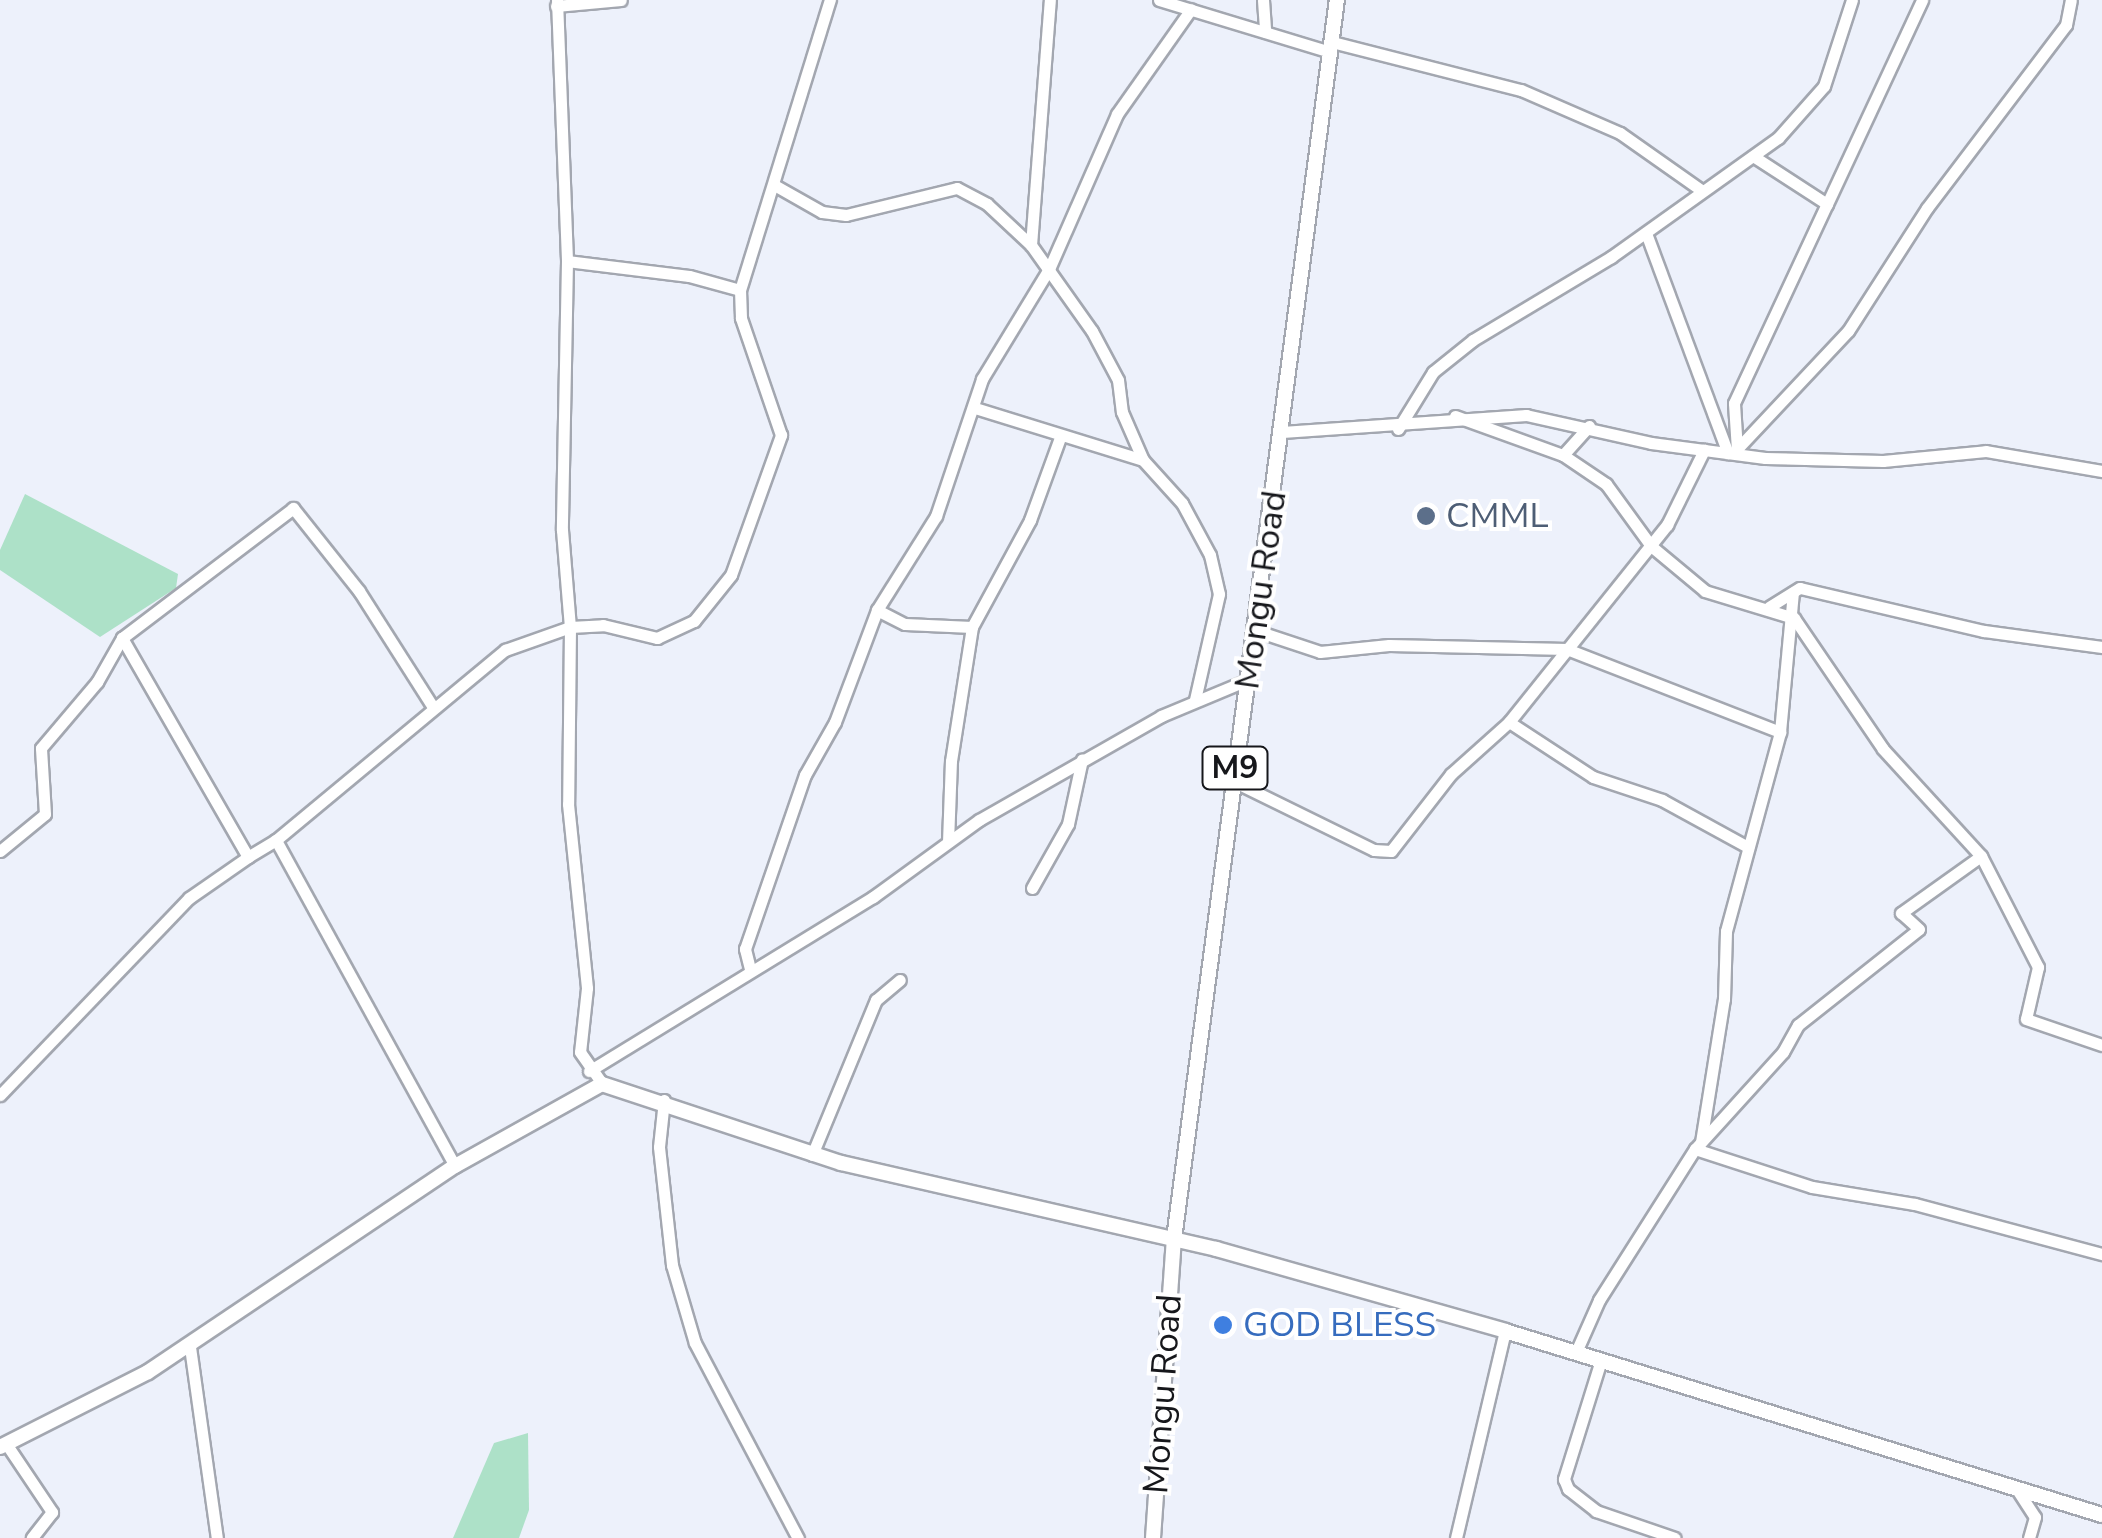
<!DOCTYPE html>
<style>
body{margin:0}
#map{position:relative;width:2102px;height:1538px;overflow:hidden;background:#edf1fb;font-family:"Nunito Sans",sans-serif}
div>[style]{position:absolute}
.green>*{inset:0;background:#ade1c8}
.roads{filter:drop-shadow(2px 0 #a3a7b0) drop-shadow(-2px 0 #a3a7b0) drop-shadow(0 2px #a3a7b0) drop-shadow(0 -2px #a3a7b0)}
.minor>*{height:11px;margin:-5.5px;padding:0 5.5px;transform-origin:5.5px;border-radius:5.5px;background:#fff}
.major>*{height:14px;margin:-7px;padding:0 7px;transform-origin:7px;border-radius:7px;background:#fff}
.dots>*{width:28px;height:28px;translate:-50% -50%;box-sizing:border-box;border:5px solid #fff;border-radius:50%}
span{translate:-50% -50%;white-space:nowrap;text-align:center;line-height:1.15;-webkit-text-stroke:8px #fff;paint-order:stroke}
.shield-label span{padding:2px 8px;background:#fff;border:2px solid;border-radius:8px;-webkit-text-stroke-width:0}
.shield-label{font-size:32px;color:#16171b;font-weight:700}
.service-label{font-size:35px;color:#4e5e75}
.left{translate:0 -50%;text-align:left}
.street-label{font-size:35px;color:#16171b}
.shop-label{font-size:35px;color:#366cbe}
</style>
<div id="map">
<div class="green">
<div style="clip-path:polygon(25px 494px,178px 574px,176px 588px,100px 637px,0 570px,0 550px)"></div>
<div style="clip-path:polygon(528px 1433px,529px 1510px,519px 1538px,453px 1538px,494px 1443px)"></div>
</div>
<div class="roads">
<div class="minor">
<div style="left:557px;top:0;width:261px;rotate:87.8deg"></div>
<div style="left:567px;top:261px;width:269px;rotate:91.1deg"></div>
<div style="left:562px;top:530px;width:97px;rotate:85.3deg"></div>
<div style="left:570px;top:627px;width:177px;rotate:90.6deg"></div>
<div style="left:568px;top:804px;width:185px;rotate:84.1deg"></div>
<div style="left:587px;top:988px;width:64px;rotate:96.2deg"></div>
<div style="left:580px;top:1052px;width:39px;rotate:55deg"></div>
<div style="left:1159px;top:0;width:179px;rotate:16.9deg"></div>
<div style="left:1263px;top:0;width:32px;rotate:86deg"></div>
<div style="left:556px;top:6px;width:65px;rotate:-5.3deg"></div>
<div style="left:1332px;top:42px;width:195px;rotate:14.3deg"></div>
<div style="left:1521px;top:90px;width:108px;rotate:23.5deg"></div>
<div style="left:1620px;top:133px;width:99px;rotate:35.1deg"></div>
<div style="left:776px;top:186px;width:53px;rotate:29.5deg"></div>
<div style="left:822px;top:212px;width:24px;rotate:7deg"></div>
<div style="left:846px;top:215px;width:114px;rotate:-13.7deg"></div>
<div style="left:957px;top:188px;width:34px;rotate:28deg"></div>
<div style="left:987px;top:204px;width:60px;rotate:43deg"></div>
<div style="left:1031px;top:245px;width:105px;rotate:54.7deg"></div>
<div style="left:1092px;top:331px;width:55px;rotate:62deg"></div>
<div style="left:1118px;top:380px;width:32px;rotate:83deg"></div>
<div style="left:1122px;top:412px;width:52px;rotate:66.4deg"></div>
<div style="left:1827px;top:204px;width:225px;rotate:-65deg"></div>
<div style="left:1646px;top:233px;width:235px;rotate:69.6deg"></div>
<div style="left:1031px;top:245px;width:246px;rotate:-85.6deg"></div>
<div style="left:740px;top:290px;width:304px;rotate:-72.8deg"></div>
<div style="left:975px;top:408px;width:176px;rotate:17.2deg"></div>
<div style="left:1143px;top:460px;width:58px;rotate:47.8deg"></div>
<div style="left:1182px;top:503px;width:59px;rotate:61.7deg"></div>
<div style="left:1210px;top:555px;width:40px;rotate:77deg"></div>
<div style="left:1219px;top:594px;width:109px;rotate:102.8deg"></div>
<div style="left:1455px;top:416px;width:115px;rotate:19.9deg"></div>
<div style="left:1563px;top:455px;width:52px;rotate:34deg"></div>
<div style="left:1606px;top:484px;width:77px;rotate:54deg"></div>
<div style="left:1651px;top:546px;width:70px;rotate:39.8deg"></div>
<div style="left:1705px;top:591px;width:93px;rotate:16.9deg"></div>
<div style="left:1794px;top:618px;width:158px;rotate:55.8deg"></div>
<div style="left:1883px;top:749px;width:145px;rotate:47.5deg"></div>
<div style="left:1981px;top:856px;width:125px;rotate:62.8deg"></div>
<div style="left:2038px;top:967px;width:53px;rotate:103deg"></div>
<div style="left:2026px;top:1019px;width:80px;rotate:18.9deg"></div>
<div style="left:1398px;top:429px;width:67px;rotate:-58.4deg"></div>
<div style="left:1433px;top:372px;width:51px;rotate:-38.7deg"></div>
<div style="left:1473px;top:340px;width:161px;rotate:-31deg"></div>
<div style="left:1611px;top:257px;width:205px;rotate:-35.5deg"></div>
<div style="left:1778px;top:138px;width:69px;rotate:-48.5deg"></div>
<div style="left:1824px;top:86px;width:90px;rotate:-72deg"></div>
<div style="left:1282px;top:432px;width:245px;rotate:-4deg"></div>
<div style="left:1526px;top:415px;width:128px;rotate:12.6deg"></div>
<div style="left:1651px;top:443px;width:115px;rotate:7.5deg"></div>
<div style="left:1765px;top:458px;width:118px;rotate:1.5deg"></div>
<div style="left:1883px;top:461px;width:103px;rotate:-5.5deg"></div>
<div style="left:1986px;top:451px;width:118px;rotate:9.8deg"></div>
<div style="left:1737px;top:449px;width:162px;rotate:-46.8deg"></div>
<div style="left:1848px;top:331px;width:146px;rotate:-57.3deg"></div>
<div style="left:1927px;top:208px;width:230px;rotate:-52.8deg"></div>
<div style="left:2066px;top:25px;width:25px;rotate:-79deg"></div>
<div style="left:1737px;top:450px;width:47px;rotate:-93.7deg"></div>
<div style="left:1734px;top:403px;width:220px;rotate:-65deg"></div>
<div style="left:1827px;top:204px;width:88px;rotate:-147deg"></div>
<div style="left:1563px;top:455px;width:39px;rotate:-48deg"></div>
<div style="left:1769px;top:607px;width:36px;rotate:-32deg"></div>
<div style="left:1800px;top:588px;width:189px;rotate:13.2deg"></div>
<div style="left:1984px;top:631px;width:119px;rotate:7.7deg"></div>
<div style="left:877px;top:610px;width:31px;rotate:27deg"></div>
<div style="left:905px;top:624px;width:67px;rotate:2.6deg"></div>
<div style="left:1257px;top:631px;width:66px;rotate:18.4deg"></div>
<div style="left:1320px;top:652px;width:69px;rotate:-5.8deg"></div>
<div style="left:1389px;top:645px;width:178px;rotate:1.3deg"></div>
<div style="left:1567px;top:649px;width:229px;rotate:21.3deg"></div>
<div style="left:1509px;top:722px;width:100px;rotate:33.2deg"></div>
<div style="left:1593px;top:777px;width:73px;rotate:18.4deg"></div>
<div style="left:1662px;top:800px;width:98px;rotate:28.7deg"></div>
<div style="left:1233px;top:781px;width:157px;rotate:26.1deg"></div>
<div style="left:1374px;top:850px;width:17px;rotate:3deg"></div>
<div style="left:1391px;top:851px;width:98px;rotate:-52.1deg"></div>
<div style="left:1451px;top:774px;width:78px;rotate:-41.9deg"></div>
<div style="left:1509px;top:722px;width:253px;rotate:-51.3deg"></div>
<div style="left:1667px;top:525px;width:84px;rotate:-63.7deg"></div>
<div style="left:276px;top:840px;width:33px;rotate:149deg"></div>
<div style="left:248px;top:857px;width:253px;rotate:-119.9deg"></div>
<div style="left:122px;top:638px;width:215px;rotate:-37.2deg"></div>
<div style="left:293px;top:508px;width:106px;rotate:51.5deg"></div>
<div style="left:359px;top:591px;width:138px;rotate:57.5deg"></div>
<div style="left:948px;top:842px;width:81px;rotate:-87.9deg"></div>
<div style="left:951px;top:761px;width:136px;rotate:-81.1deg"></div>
<div style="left:972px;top:627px;width:122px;rotate:-61.5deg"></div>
<div style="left:1030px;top:520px;width:90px;rotate:-70deg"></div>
<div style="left:0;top:851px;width:58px;rotate:-39.4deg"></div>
<div style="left:45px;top:814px;width:66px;rotate:-93.5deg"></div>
<div style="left:41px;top:748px;width:87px;rotate:-49.7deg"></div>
<div style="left:97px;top:682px;width:51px;rotate:-60.4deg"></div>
<div style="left:1032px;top:888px;width:73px;rotate:-60.6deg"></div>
<div style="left:1068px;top:824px;width:66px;rotate:-77.8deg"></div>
<div style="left:750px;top:969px;width:21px;rotate:-104deg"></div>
<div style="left:745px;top:949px;width:184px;rotate:-71deg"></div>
<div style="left:805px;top:775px;width:61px;rotate:-60.5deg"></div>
<div style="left:835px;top:722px;width:120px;rotate:-69.4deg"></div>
<div style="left:877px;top:610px;width:111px;rotate:-57.9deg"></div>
<div style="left:936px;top:516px;width:145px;rotate:-71.4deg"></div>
<div style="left:982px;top:379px;width:129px;rotate:-58.7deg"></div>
<div style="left:1049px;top:269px;width:169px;rotate:-66.3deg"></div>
<div style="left:1117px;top:114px;width:128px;rotate:-54.8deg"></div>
<div style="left:589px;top:1071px;width:333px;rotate:-31.5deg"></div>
<div style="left:873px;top:897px;width:131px;rotate:-36deg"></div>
<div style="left:979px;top:820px;width:210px;rotate:-29.7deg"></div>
<div style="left:1161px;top:716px;width:96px;rotate:-22.6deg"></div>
<div style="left:0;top:1095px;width:273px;rotate:-46.2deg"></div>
<div style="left:189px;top:898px;width:72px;rotate:-34.8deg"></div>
<div style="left:664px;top:1100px;width:47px;rotate:96.1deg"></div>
<div style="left:659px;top:1147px;width:119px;rotate:83.7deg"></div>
<div style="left:672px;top:1265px;width:81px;rotate:73.6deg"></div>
<div style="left:695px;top:1343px;width:221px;rotate:62.2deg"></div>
<div style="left:1701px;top:1142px;width:145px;rotate:-80.9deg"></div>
<div style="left:1724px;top:999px;width:68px;rotate:-88.3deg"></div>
<div style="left:1726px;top:931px;width:206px;rotate:-74.8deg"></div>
<div style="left:1780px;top:732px;width:140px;rotate:-84.7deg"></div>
<div style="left:1695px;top:1149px;width:123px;rotate:18deg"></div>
<div style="left:1812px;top:1187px;width:104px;rotate:9.4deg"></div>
<div style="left:1915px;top:1204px;width:194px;rotate:15deg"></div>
<div style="left:812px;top:1155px;width:168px;rotate:-67.6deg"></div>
<div style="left:876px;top:1000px;width:31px;rotate:-40deg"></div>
<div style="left:455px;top:1166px;width:372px;rotate:-118.8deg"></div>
<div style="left:276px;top:840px;width:298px;rotate:-39.7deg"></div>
<div style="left:505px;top:650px;width:69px;rotate:-19.5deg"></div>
<div style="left:570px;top:627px;width:33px;rotate:-3deg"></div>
<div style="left:603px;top:625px;width:56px;rotate:13.5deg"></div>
<div style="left:657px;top:638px;width:41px;rotate:-24.7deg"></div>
<div style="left:694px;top:621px;width:59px;rotate:-51.2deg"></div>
<div style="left:731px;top:575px;width:149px;rotate:-70.3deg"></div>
<div style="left:781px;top:435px;width:124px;rotate:-108.9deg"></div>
<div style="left:741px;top:318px;width:28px;rotate:-92deg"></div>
<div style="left:740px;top:290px;width:53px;rotate:-164.6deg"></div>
<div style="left:689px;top:276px;width:123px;rotate:-173deg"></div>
<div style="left:190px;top:1347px;width:193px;rotate:82deg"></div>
<div style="left:1576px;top:1352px;width:57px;rotate:-66.1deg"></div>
<div style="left:1599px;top:1300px;width:179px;rotate:-57.6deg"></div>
<div style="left:1695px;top:1149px;width:131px;rotate:-47.8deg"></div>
<div style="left:1783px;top:1052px;width:31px;rotate:-61deg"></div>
<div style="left:1798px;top:1025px;width:154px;rotate:-38.4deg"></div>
<div style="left:1919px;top:929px;width:24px;rotate:-138deg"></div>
<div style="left:1901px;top:913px;width:98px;rotate:-35.5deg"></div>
<div style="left:1601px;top:1360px;width:125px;rotate:107.3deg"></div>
<div style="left:1564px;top:1479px;width:11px;rotate:68deg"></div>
<div style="left:1568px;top:1489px;width:36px;rotate:38deg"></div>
<div style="left:1596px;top:1511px;width:83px;rotate:18.9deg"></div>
<div style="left:7px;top:1445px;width:81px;rotate:56.1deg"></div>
<div style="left:52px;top:1512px;width:33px;rotate:128deg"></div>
<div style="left:2018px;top:1491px;width:31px;rotate:57deg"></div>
<div style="left:2035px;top:1517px;width:22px;rotate:106deg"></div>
<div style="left:1456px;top:1538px;width:213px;rotate:-76.7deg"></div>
</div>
<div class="major">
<div style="left:0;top:1447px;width:166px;rotate:-26.9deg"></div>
<div style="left:148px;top:1372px;width:370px;rotate:-33.9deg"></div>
<div style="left:455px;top:1166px;width:168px;rotate:-29.2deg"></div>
<div style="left:602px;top:1084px;width:252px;rotate:18.3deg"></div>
<div style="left:841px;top:1163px;width:385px;rotate:12.9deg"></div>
<div style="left:1216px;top:1249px;width:300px;rotate:15.8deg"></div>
<div style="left:1505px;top:1331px;width:625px;rotate:17.13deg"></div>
<div style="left:1153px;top:1538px;width:300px;rotate:-86deg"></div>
<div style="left:1174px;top:1239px;width:1250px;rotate:-82.51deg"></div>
</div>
</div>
<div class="dots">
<div style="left:1426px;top:516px;background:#5c6f8a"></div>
<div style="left:1223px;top:1325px;background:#3f7fe0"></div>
</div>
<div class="shield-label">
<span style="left:1235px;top:768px">M9</span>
</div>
<div class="service-label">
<span class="left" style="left:1446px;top:516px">CMML</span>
</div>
<div class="street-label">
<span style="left:1261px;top:590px;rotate:-82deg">Mongu Road</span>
<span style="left:1163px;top:1394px;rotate:-86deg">Mongu Road</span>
</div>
<div class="shop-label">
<span class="left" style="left:1243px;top:1325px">GOD BLESS</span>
</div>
</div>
